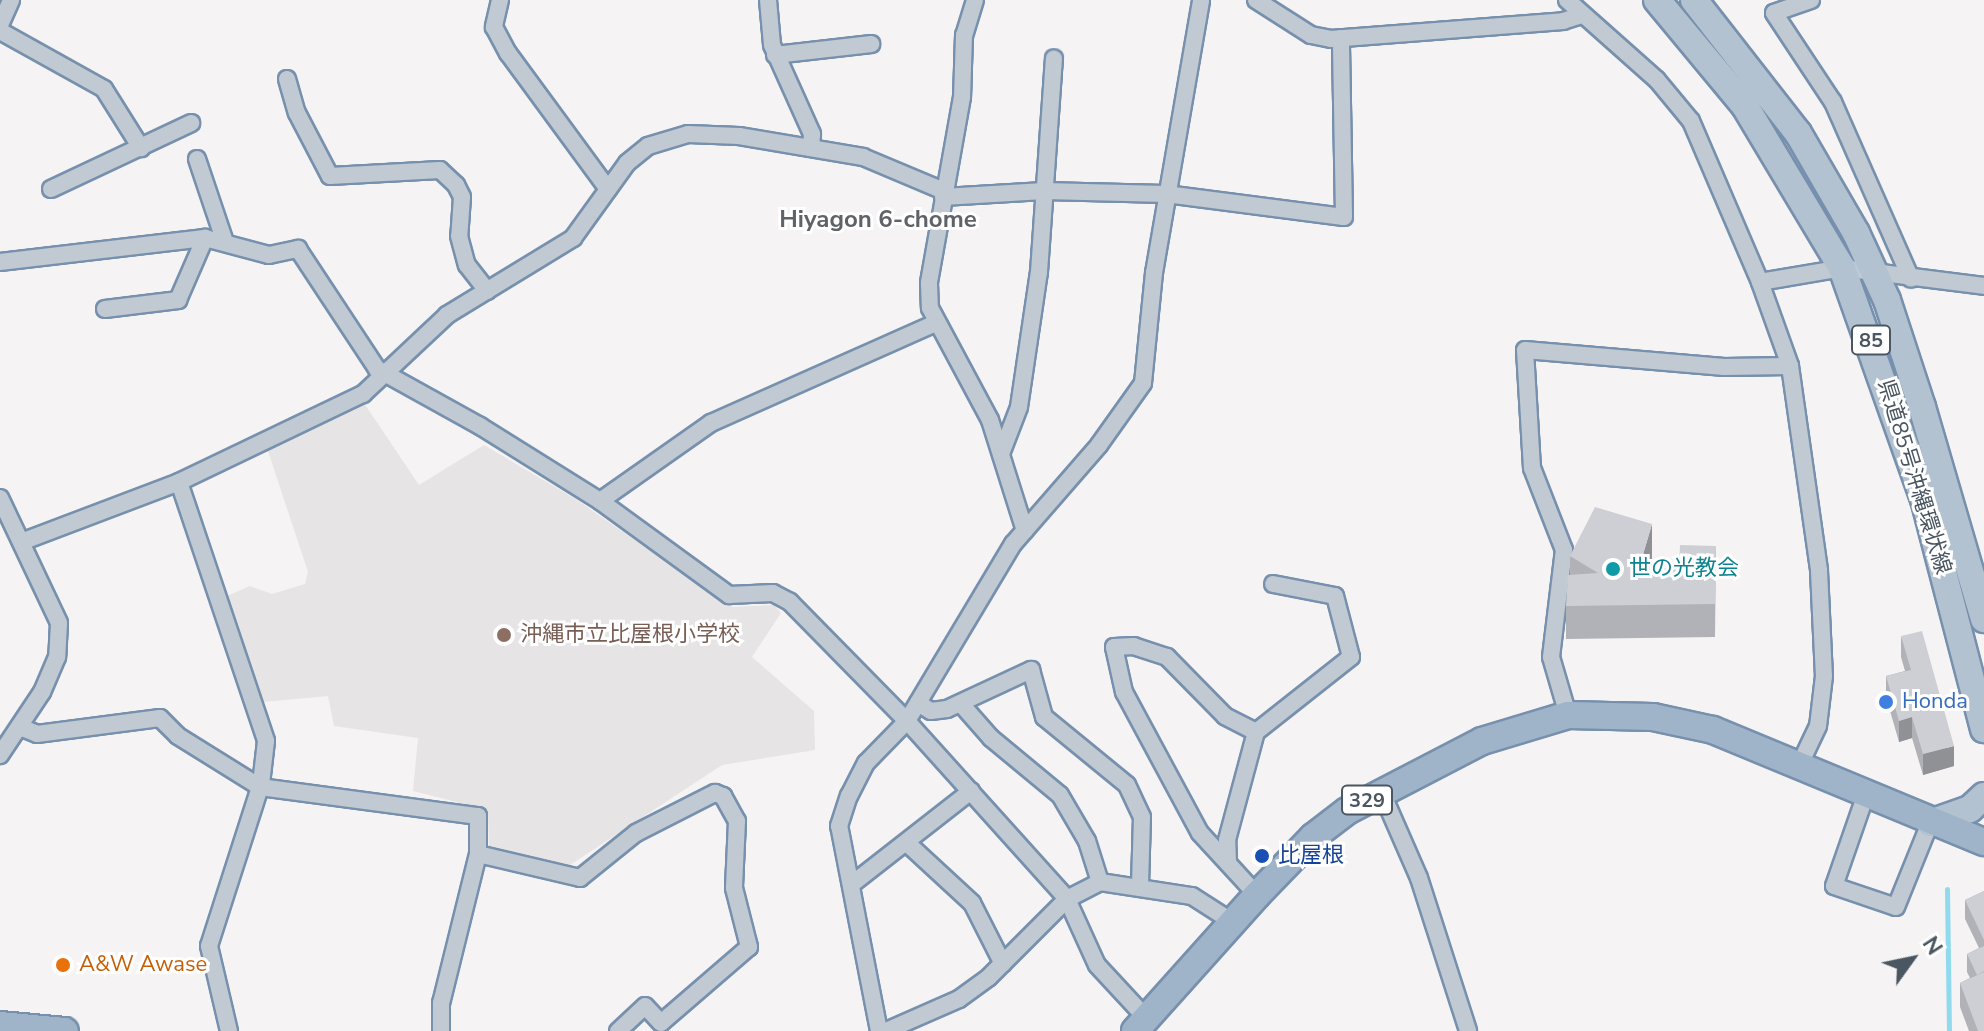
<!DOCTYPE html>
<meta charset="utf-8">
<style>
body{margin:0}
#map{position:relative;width:1984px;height:1031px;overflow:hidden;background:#f5f3f3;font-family:"Nunito Sans","Noto Sans JP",sans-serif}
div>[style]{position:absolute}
.education>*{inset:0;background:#e6e4e5}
.stream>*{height:5px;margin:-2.5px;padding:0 2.5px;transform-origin:2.5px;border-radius:2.5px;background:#90daee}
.roads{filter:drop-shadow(2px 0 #7690ad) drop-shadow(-2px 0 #7690ad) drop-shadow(0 2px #7690ad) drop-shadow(0 -2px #7690ad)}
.minor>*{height:16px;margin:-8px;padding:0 8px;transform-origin:8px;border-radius:8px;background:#c1cad2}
.primary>*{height:26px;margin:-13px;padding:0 13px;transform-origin:13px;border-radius:13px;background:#b3c2d1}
.trunk>*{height:26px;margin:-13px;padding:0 13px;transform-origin:13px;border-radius:13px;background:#9fb4c9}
.wall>*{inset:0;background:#b0b2b7}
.shaded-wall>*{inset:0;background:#909195}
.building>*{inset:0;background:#cdcfd5}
.dots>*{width:22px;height:22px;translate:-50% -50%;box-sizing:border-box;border:4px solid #fff;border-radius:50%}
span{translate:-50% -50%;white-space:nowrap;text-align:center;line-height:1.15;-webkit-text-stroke:6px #fff;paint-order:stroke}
.shield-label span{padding:2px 6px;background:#fff;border:2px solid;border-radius:6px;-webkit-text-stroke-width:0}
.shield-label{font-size:20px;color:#4a5661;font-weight:700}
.street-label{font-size:22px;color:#4a5661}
.culture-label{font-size:22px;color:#0d838f}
.left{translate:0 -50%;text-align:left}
.education-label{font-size:22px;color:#785e54}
.shop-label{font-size:22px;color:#366cbe}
.transit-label{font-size:22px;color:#164399}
.food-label{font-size:22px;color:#c56008}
.neighbourhood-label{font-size:24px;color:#5f6368;font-weight:700}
.north{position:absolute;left:1872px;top:919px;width:80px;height:80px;-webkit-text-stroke:6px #fff;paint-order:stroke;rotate:57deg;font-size:22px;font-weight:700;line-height:32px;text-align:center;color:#4a5661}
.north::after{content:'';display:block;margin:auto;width:28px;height:36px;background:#4a5661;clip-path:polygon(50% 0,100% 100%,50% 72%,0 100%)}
</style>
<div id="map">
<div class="education">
<div style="clip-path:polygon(364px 403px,419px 485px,484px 445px,574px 498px,732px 607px,774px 605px,781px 613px,752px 657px,814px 711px,815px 750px,722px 765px,570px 865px,489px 848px,488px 810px,413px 791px,418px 738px,334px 726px,328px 696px,263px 702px,227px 596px,250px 586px,272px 594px,305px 584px,308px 572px,267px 448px)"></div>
</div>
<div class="stream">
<div style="left:1947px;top:889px;width:142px;rotate:89.2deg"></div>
</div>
<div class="roads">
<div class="minor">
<div style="left:500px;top:0;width:28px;rotate:103deg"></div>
<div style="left:494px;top:27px;width:30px;rotate:62deg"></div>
<div style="left:508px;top:53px;width:169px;rotate:53.7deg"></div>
<div style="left:768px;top:0;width:45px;rotate:84.9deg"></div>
<div style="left:772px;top:45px;width:98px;rotate:65.8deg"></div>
<div style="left:812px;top:134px;width:14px;rotate:94deg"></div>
<div style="left:975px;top:0;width:37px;rotate:107deg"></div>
<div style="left:964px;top:35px;width:62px;rotate:91.8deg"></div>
<div style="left:962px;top:97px;width:189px;rotate:100.1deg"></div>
<div style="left:929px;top:283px;width:25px;rotate:88deg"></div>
<div style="left:930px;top:308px;width:127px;rotate:61.8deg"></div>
<div style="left:990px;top:420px;width:116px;rotate:72.5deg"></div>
<div style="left:1256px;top:0;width:65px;rotate:32.5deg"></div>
<div style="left:1311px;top:35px;width:20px;rotate:11deg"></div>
<div style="left:1331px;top:39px;width:233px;rotate:-4.4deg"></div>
<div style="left:1563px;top:21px;width:20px;rotate:-18deg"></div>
<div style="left:1567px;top:0;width:120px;rotate:41.6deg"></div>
<div style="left:1657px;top:80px;width:53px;rotate:50.3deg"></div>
<div style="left:1691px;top:121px;width:175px;rotate:66.8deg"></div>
<div style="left:1760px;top:282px;width:89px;rotate:70.3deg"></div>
<div style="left:1790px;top:366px;width:207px;rotate:81.9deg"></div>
<div style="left:1819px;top:571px;width:105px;rotate:87.3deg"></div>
<div style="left:1824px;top:676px;width:50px;rotate:96.8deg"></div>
<div style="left:1818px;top:726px;width:44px;rotate:115.4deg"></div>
<div style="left:1811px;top:0;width:39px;rotate:161deg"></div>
<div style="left:1774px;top:13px;width:107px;rotate:56.5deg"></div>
<div style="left:1833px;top:102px;width:193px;rotate:66.2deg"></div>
<div style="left:0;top:25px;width:27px;rotate:-66deg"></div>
<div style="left:0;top:31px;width:119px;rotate:29.1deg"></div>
<div style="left:104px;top:89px;width:70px;rotate:57.9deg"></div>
<div style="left:775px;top:55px;width:97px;rotate:-6.5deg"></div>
<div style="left:287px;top:79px;width:35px;rotate:74deg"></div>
<div style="left:297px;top:113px;width:71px;rotate:62.4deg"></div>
<div style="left:330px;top:176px;width:110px;rotate:-3.1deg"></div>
<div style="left:440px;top:170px;width:22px;rotate:43deg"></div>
<div style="left:456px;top:185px;width:13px;rotate:63deg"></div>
<div style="left:462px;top:197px;width:39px;rotate:94deg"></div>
<div style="left:459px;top:236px;width:30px;rotate:75deg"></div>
<div style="left:467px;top:265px;width:33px;rotate:52deg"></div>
<div style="left:197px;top:159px;width:84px;rotate:71.4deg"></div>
<div style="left:51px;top:189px;width:155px;rotate:-25.2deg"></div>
<div style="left:943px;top:197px;width:101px;rotate:-3.4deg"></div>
<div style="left:1044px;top:191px;width:122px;rotate:1.4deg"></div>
<div style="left:1166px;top:194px;width:179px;rotate:7.4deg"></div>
<div style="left:1344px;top:217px;width:179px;rotate:-91deg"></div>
<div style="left:0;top:262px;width:206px;rotate:-6.7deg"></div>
<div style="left:205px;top:238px;width:66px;rotate:14.9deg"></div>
<div style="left:269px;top:255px;width:30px;rotate:-12deg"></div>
<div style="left:298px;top:249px;width:144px;rotate:56.6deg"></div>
<div style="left:377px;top:369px;width:118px;rotate:29deg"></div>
<div style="left:480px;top:426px;width:142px;rotate:32deg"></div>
<div style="left:600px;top:501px;width:160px;rotate:36.1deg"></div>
<div style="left:729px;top:595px;width:44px;rotate:-2.6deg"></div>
<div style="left:773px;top:593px;width:19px;rotate:28deg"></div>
<div style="left:790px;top:602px;width:167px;rotate:45.5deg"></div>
<div style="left:907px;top:721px;width:239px;rotate:48deg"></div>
<div style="left:1067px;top:899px;width:72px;rotate:65.6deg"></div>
<div style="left:1097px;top:965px;width:74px;rotate:47.2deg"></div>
<div style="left:1760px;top:282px;width:83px;rotate:-9.7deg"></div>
<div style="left:1842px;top:268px;width:143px;rotate:7.2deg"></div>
<div style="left:105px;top:309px;width:74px;rotate:-7deg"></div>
<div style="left:178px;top:300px;width:68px;rotate:-66.5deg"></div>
<div style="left:1001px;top:454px;width:50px;rotate:-69deg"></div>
<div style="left:1019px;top:407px;width:136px;rotate:-81.6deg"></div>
<div style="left:1039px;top:272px;width:214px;rotate:-86deg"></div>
<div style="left:179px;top:482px;width:273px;rotate:71.4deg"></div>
<div style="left:266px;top:741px;width:43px;rotate:96.6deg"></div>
<div style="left:261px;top:784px;width:170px;rotate:107.8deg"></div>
<div style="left:209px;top:946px;width:87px;rotate:76.8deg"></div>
<div style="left:0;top:498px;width:138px;rotate:64.7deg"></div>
<div style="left:59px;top:623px;width:34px;rotate:93deg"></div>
<div style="left:57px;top:657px;width:38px;rotate:113deg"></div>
<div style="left:42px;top:692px;width:76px;rotate:123.7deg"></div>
<div style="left:600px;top:501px;width:136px;rotate:-35.1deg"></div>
<div style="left:711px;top:423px;width:246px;rotate:-24deg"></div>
<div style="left:24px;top:541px;width:166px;rotate:-20.8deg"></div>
<div style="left:179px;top:482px;width:204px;rotate:-25.6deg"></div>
<div style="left:363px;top:394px;width:115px;rotate:-43.2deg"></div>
<div style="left:447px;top:315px;width:148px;rotate:-31.4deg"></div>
<div style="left:573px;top:238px;width:92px;rotate:-54.2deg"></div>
<div style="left:627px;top:163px;width:27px;rotate:-39deg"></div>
<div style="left:648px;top:146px;width:42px;rotate:-16.7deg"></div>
<div style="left:688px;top:134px;width:51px;rotate:2.2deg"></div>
<div style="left:739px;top:136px;width:126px;rotate:9.6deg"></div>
<div style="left:863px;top:157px;width:88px;rotate:22.8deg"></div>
<div style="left:918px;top:703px;width:15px;rotate:32deg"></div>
<div style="left:931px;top:711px;width:16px;rotate:-7deg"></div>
<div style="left:947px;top:709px;width:93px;rotate:-24.9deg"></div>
<div style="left:1031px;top:670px;width:49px;rotate:74.5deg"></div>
<div style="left:1044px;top:717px;width:107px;rotate:39.3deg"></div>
<div style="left:1127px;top:785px;width:35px;rotate:65deg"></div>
<div style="left:1142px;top:817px;width:69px;rotate:91.7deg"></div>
<div style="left:962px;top:705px;width:44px;rotate:48.7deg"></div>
<div style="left:991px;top:738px;width:89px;rotate:39.6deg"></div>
<div style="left:1060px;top:795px;width:53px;rotate:59.6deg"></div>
<div style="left:1087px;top:841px;width:43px;rotate:72.4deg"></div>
<div style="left:1568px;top:715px;width:60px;rotate:-106.3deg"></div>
<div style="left:1551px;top:657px;width:108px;rotate:-83.1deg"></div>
<div style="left:1564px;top:550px;width:88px;rotate:-111.3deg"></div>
<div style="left:1532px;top:468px;width:118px;rotate:-93.4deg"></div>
<div style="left:1525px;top:350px;width:200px;rotate:4.9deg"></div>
<div style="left:1724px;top:367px;width:66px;rotate:-0.9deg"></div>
<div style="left:20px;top:727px;width:18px;rotate:22deg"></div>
<div style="left:37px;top:734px;width:124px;rotate:-7.4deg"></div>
<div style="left:160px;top:718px;width:25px;rotate:45deg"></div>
<div style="left:178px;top:736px;width:97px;rotate:31.9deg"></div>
<div style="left:260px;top:787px;width:220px;rotate:7.6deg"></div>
<div style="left:478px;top:816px;width:38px;rotate:90deg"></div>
<div style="left:478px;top:854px;width:154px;rotate:103.9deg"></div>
<div style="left:441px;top:1003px;width:28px;rotate:90deg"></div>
<div style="left:1256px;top:732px;width:35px;rotate:-153deg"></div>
<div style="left:1225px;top:716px;width:83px;rotate:-134.5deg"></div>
<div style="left:1167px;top:657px;width:35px;rotate:-162deg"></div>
<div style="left:1134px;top:646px;width:20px;rotate:177deg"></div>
<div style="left:1114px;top:647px;width:46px;rotate:77.5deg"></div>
<div style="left:1124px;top:692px;width:160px;rotate:61.7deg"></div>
<div style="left:1200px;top:833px;width:84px;rotate:47.4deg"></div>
<div style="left:1381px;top:791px;width:95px;rotate:66.4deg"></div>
<div style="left:1419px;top:878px;width:161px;rotate:72.2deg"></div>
<div style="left:1865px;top:797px;width:94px;rotate:109.2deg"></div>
<div style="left:1834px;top:886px;width:65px;rotate:18.7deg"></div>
<div style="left:1896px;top:907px;width:91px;rotate:-68deg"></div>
<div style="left:908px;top:844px;width:87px;rotate:42.7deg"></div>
<div style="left:972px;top:903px;width:68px;rotate:63.1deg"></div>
<div style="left:478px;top:854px;width:105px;rotate:13.2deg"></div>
<div style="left:580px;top:878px;width:72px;rotate:-38.8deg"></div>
<div style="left:636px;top:833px;width:89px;rotate:-26.9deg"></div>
<div style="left:715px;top:793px;width:9px;rotate:21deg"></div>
<div style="left:723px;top:796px;width:29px;rotate:61deg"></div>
<div style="left:737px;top:821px;width:67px;rotate:92.6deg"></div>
<div style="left:734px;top:888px;width:61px;rotate:75.7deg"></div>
<div style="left:749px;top:947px;width:116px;rotate:139.2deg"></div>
<div style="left:661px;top:1023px;width:23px;rotate:-133deg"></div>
<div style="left:645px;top:1006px;width:37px;rotate:137deg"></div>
<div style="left:1228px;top:863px;width:23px;rotate:-92deg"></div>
<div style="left:1227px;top:840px;width:112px;rotate:-75deg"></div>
<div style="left:1256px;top:732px;width:121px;rotate:-38.3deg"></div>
<div style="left:1351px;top:657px;width:63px;rotate:-104.7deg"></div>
<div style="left:1335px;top:596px;width:63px;rotate:-169deg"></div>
<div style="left:852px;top:884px;width:151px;rotate:-38deg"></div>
<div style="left:879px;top:1031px;width:209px;rotate:-101deg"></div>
<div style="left:839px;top:826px;width:32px;rotate:-72deg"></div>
<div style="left:849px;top:796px;width:37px;rotate:-63deg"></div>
<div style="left:866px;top:763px;width:59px;rotate:-45.7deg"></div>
<div style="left:907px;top:721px;width:206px;rotate:-59.1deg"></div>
<div style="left:1013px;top:544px;width:131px;rotate:-49deg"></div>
<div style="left:1099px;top:445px;width:76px;rotate:-54.6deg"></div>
<div style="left:1143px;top:383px;width:111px;rotate:-84.3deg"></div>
<div style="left:1154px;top:273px;width:277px;rotate:-80.2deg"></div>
<div style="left:886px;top:1031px;width:80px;rotate:-23.7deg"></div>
<div style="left:959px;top:999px;width:37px;rotate:-36deg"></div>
<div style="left:989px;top:977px;width:110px;rotate:-45deg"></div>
<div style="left:1067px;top:899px;width:37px;rotate:-27deg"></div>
<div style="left:1100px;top:882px;width:93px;rotate:8.7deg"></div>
<div style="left:1192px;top:896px;width:50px;rotate:32.7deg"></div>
</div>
<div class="primary">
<div style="left:1657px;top:0;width:138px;rotate:50.3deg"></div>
<div style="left:1745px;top:106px;width:189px;rotate:59.1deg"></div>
<div style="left:1842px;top:268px;width:245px;rotate:70.5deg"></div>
<div style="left:1924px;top:499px;width:238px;rotate:75.4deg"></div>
<div style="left:1694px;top:0;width:169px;rotate:52deg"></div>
<div style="left:1798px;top:133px;width:116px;rotate:59.9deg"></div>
<div style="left:1856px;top:233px;width:74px;rotate:65.2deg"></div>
<div style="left:1887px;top:300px;width:113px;rotate:71.9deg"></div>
<div style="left:1922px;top:407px;width:221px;rotate:73.7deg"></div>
<div style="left:1930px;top:823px;width:42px;rotate:-19.3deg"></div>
<div style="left:1970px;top:809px;width:19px;rotate:-43deg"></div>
</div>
<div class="trunk">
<div style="left:0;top:1025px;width:65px;rotate:5.3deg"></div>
<div style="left:1135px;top:1031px;width:183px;rotate:-48.1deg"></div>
<div style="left:1257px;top:895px;width:81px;rotate:-46deg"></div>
<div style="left:1313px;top:837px;width:43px;rotate:-37.4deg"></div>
<div style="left:1347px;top:811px;width:152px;rotate:-27.4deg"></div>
<div style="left:1482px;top:741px;width:90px;rotate:-16.8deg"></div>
<div style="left:1568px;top:715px;width:85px;rotate:1.3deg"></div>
<div style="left:1653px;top:717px;width:61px;rotate:12.2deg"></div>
<div style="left:1713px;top:730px;width:293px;rotate:22.5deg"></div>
</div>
</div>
<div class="wall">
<div style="clip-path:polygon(1716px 546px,1715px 637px,1566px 639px,1566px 606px,1570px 575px,1570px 556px,1652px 558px,1649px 568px,1679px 569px)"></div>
<div style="clip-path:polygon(1901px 636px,1954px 766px,1923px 775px,1912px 738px,1899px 742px,1886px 697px,1886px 676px,1905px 671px,1901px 657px)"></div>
<div style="clip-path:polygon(1984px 891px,1984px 1031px,1969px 1031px,1960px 1007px,1960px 983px,1970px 978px,1967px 972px,1967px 954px,1979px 948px,1965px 919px,1965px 900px)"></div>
</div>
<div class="shaded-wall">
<div style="clip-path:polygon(1652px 524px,1652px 558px,1639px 601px,1639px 568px)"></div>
<div style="clip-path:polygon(1912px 717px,1912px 738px,1899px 742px,1899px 721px)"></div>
<div style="clip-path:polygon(1954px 746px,1954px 766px,1923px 775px,1923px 754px)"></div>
</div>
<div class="building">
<div style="clip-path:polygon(1595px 507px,1652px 524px,1639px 568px,1679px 569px,1680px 545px,1716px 546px,1715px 604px,1566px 606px,1568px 575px,1598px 573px,1570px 556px)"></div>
<div style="clip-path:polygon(1922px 631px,1954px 746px,1923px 754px,1912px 717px,1899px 721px,1886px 676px,1911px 670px,1901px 636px)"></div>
<div style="clip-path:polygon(1984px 891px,1984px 940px,1965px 900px)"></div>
<div style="clip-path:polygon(1984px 946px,1984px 971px,1977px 975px,1967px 954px)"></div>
<div style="clip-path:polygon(1984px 972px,1984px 1031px,1978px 1031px,1960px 983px)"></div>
</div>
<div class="dots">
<div style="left:1613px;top:569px;background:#0f9aa8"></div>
<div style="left:504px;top:635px;background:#8d6e63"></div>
<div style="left:1886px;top:702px;background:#3f7fe0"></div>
<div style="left:1262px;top:856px;background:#1a4fb4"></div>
<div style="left:63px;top:965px;background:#e8710a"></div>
</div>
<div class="shield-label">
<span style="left:1871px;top:340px">85</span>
<span style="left:1367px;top:800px">329</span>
</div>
<div class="street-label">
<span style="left:1914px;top:477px;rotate:73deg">県道85号沖縄環状線</span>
</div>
<div class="culture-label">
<span class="left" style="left:1629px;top:569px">世の光教会</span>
</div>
<div class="education-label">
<span class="left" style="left:520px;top:635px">沖縄市立比屋根小学校</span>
</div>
<div class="shop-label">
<span class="left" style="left:1902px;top:702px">Honda</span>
</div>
<div class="transit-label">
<span class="left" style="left:1278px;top:856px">比屋根</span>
</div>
<div class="food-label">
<span class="left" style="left:79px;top:965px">A&amp;W Awase</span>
</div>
<div class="neighbourhood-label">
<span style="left:878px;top:220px">Hiyagon 6-chome</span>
</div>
<div class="north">N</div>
</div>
